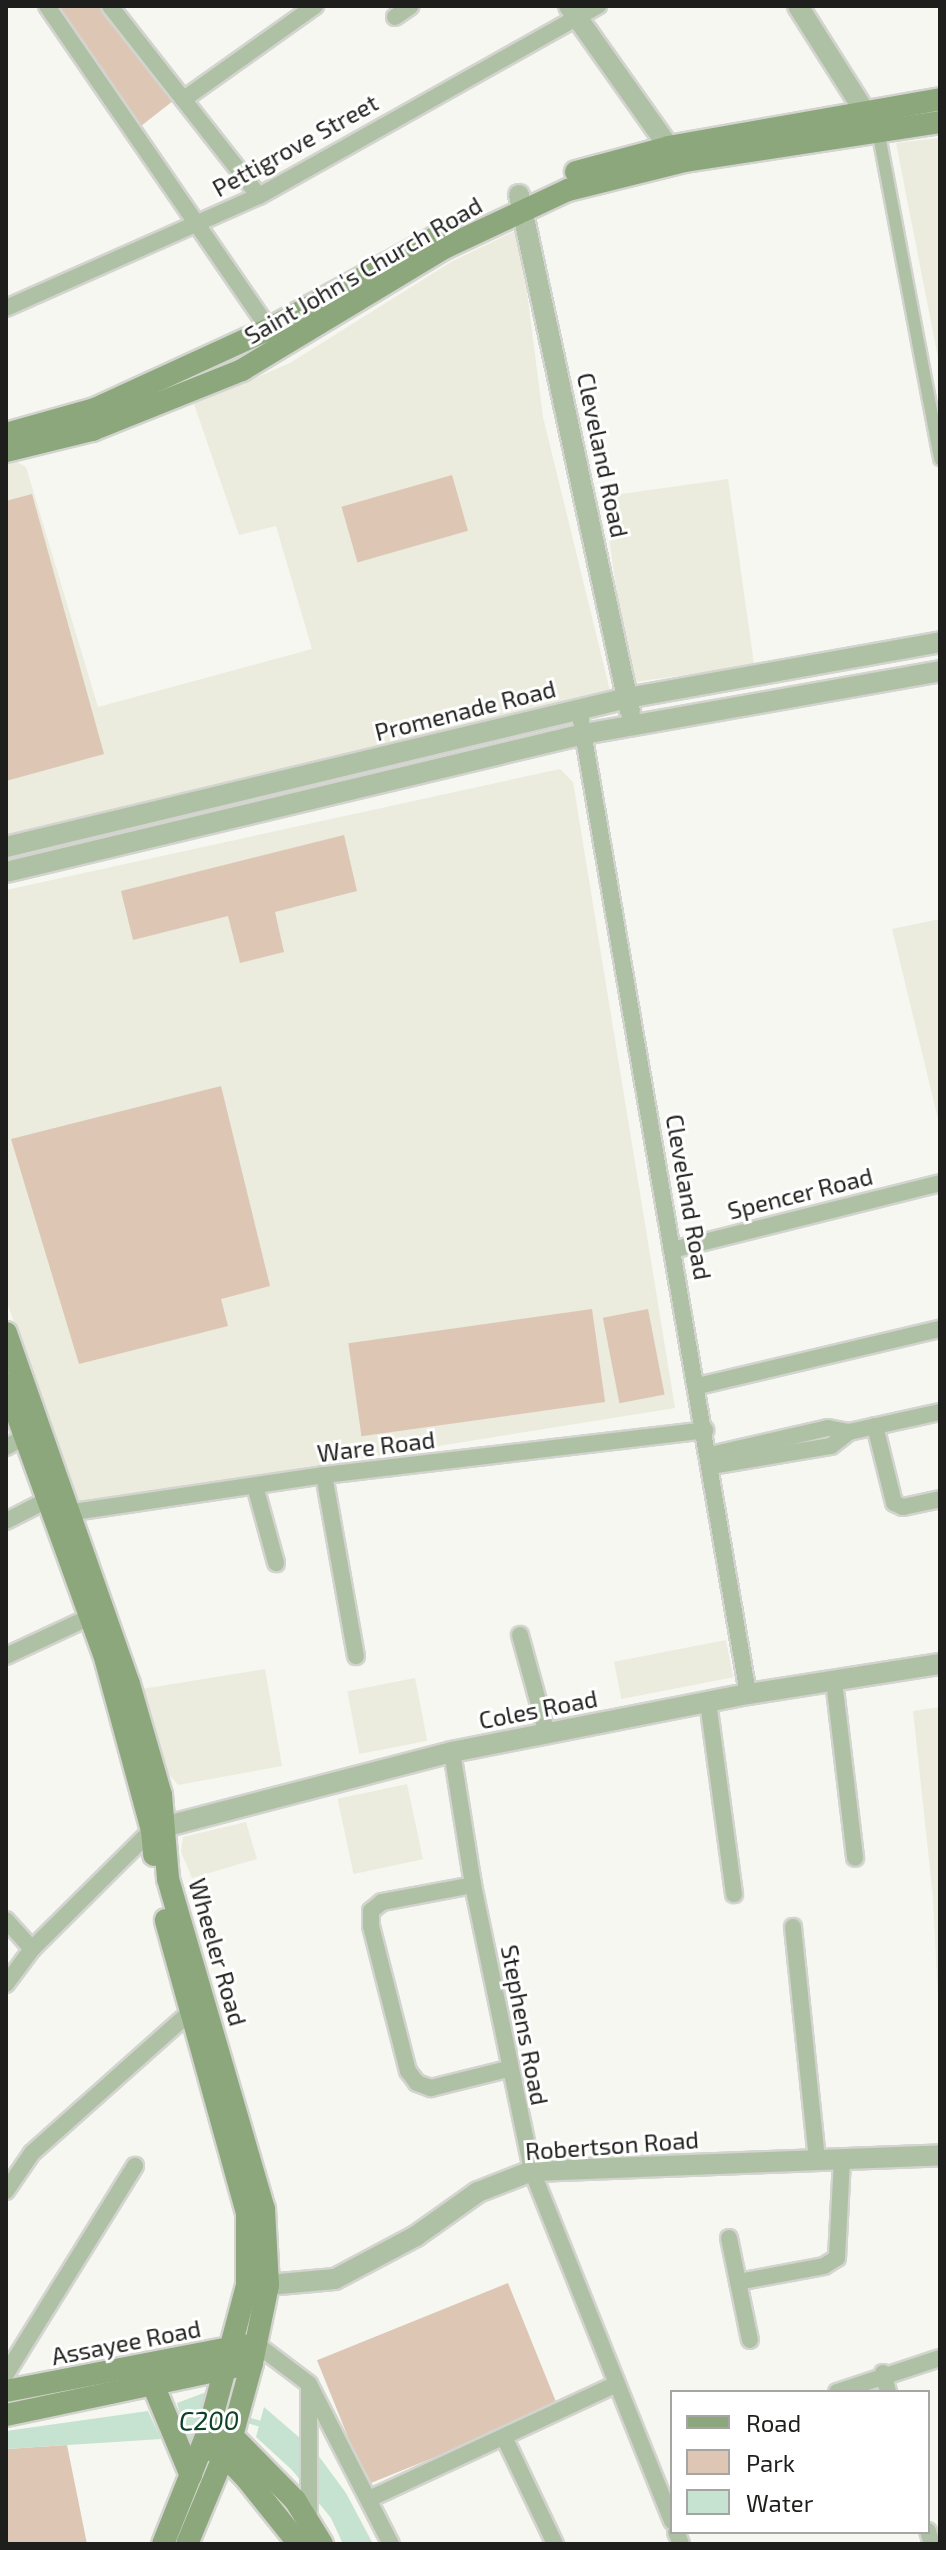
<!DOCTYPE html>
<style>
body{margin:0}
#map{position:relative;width:946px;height:2550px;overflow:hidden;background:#f6f7f1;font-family:"Exo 2",sans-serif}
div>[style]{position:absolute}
.built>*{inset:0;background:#ebebde;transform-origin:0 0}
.green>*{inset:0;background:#ddc7b4;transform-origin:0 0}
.water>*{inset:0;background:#c5e3d0}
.stream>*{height:6px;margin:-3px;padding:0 3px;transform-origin:3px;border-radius:3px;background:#c5e3d0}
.roads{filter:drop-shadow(2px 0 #d3d4cf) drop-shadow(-2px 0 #d3d4cf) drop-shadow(0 2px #d3d4cf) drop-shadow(0 -2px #d3d4cf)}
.pedestrian>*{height:12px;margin:-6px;padding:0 6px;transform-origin:6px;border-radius:6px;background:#afc1a4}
.minor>*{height:16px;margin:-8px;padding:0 8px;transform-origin:8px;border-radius:8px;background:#afc1a4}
.tertiary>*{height:20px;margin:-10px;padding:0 10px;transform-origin:10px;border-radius:10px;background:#afc1a4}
.secondary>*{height:22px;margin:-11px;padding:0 11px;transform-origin:11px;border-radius:11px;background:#8ca77b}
span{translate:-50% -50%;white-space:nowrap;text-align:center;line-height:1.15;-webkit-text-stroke:6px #fff;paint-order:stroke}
.street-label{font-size:24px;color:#1e1e1c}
.water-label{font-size:26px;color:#0c4127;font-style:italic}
.frame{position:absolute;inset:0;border:8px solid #1e1e1c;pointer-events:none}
.legend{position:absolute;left:670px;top:2390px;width:260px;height:144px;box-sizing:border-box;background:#fff;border:2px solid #a5a5a4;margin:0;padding:10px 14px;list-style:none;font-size:24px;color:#1e1e1c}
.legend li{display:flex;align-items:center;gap:16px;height:40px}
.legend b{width:40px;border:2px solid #a5a5a4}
</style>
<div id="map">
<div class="built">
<div style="clip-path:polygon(940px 138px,940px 368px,896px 143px)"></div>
<div style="clip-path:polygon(519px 229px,543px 417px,611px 695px,6px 837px,6px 465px,17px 462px,26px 467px,98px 707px,312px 649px,276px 526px,239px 535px,194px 404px,290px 363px,451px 262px)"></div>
<div style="left:728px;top:479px;width:188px;height:126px;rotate:82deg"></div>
<div style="clip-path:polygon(560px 769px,573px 782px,675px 1408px,76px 1504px,6px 1299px,6px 890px)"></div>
<div style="clip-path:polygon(940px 919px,940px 1127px,892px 929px)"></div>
<div style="left:726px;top:1640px;width:38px;height:114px;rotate:79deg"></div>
<div style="clip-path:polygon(265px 1669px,282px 1766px,178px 1785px,167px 1772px,142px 1689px)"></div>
<div style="left:415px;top:1678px;width:64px;height:69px;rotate:79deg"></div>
<div style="clip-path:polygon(940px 1707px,940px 2039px,933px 1898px,913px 1711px)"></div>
<div style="left:407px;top:1784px;width:77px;height:71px;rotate:78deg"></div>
<div style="clip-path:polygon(246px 1822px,257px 1859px,192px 1878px,181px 1852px,183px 1837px)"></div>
</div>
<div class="green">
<div style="clip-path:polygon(56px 6px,107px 6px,178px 97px,141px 126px)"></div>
<div style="left:452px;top:475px;width:58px;height:115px;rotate:74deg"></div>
<div style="clip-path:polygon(32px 494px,104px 754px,6px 781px,6px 501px)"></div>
<div style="clip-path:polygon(344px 835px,357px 891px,275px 912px,284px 952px,240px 963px,228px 916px,133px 940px,121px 891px)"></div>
<div style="clip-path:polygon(221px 1086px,270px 1286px,221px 1299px,228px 1326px,79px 1364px,11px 1139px)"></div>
<div style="left:592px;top:1309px;width:94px;height:246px;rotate:82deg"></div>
<div style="left:648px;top:1309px;width:87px;height:46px;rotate:79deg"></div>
<div style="left:508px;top:2283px;width:134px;height:206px;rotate:68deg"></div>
<div style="clip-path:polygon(67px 2445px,87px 2544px,6px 2544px,6px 2449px)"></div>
</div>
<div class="water">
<div style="clip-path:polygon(209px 2391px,198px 2443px,188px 2445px,177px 2403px)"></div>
<div style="clip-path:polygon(264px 2407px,315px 2451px,346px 2493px,373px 2544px,343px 2544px,331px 2518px,292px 2470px,256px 2437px)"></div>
<div style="clip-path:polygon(148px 2411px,161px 2439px,6px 2449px,6px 2431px)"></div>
</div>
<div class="stream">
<div style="left:241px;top:2418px;width:24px;rotate:17deg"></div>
</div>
<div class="roads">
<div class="pedestrian">
<div style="left:878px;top:130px;width:335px;rotate:79.3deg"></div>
</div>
<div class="minor">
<div style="left:47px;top:6px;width:403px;rotate:55.5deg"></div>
<div style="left:110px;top:6px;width:241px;rotate:51.9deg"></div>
<div style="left:395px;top:17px;width:19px;rotate:-35deg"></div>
<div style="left:184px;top:99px;width:161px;rotate:-35.4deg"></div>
<div style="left:6px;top:308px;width:277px;rotate:-23.9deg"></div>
<div style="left:259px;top:196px;width:389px;rotate:-29.3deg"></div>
<div style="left:579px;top:709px;width:999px;rotate:80.26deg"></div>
<div style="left:672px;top:1250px;width:276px;rotate:-14deg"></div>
<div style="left:698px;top:1386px;width:249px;rotate:-13.3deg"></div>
<div style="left:875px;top:1426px;width:79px;rotate:76.1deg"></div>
<div style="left:894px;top:1503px;width:10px;rotate:24deg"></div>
<div style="left:903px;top:1507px;width:38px;rotate:-12deg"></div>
<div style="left:6px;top:1447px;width:21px;rotate:-28deg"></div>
<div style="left:710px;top:1455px;width:121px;rotate:-12.9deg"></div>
<div style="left:828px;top:1428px;width:21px;rotate:11deg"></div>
<div style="left:711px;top:1466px;width:122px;rotate:-9.5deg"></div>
<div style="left:831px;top:1446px;width:23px;rotate:-38deg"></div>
<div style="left:849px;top:1432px;width:93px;rotate:-12.4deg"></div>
<div style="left:324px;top:1475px;width:184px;rotate:80deg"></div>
<div style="left:255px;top:1486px;width:80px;rotate:74.7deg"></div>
<div style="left:60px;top:1514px;width:267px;rotate:-8.4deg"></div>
<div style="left:324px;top:1475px;width:384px;rotate:-6.7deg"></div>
<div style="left:6px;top:1521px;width:46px;rotate:-27.1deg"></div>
<div style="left:520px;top:1635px;width:103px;rotate:74.7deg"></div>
<div style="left:6px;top:1656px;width:93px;rotate:-24.9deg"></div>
<div style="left:834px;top:1681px;width:178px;rotate:83.2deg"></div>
<div style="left:708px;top:1702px;width:194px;rotate:82.3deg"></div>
<div style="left:452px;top:1752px;width:135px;rotate:81deg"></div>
<div style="left:473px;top:1885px;width:292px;rotate:78.3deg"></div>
<div style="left:532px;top:2171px;width:377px;rotate:68.2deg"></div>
<div style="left:473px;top:1885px;width:93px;rotate:169.4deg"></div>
<div style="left:382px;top:1902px;width:14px;rotate:141deg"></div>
<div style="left:371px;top:1911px;width:15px;rotate:90deg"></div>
<div style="left:371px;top:1926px;width:150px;rotate:75.7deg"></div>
<div style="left:408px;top:2071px;width:15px;rotate:53deg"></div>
<div style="left:417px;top:2083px;width:15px;rotate:20deg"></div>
<div style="left:431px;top:2088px;width:79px;rotate:-13.9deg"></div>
<div style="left:6px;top:1920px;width:39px;rotate:48deg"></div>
<div style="left:793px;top:1927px;width:234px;rotate:84.1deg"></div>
<div style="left:6px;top:1984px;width:44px;rotate:-53.4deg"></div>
<div style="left:32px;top:1949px;width:169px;rotate:-44.8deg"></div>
<div style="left:6px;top:2191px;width:46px;rotate:-55.6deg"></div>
<div style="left:32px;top:2153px;width:224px;rotate:-41.7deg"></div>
<div style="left:729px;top:2238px;width:104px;rotate:78.4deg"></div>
<div style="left:738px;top:2282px;width:87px;rotate:-10.5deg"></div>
<div style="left:824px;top:2266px;width:15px;rotate:-32deg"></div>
<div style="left:837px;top:2258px;width:99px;rotate:-87.1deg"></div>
<div style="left:256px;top:2344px;width:66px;rotate:37deg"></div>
<div style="left:309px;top:2384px;width:180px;rotate:62.9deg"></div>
<div style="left:883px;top:2373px;width:20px;rotate:75deg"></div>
<div style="left:6px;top:2374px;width:245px;rotate:-58.2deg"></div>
<div style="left:309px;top:2386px;width:133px;rotate:90deg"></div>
<div style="left:837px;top:2392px;width:108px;rotate:-18.3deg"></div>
<div style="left:504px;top:2437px;width:119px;rotate:64.5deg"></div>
<div style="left:369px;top:2499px;width:273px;rotate:-24.9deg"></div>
<div style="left:928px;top:2531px;width:14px;rotate:73deg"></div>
<div style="left:676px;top:2532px;width:13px;rotate:67deg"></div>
</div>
<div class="tertiary">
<div style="left:569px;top:6px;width:173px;rotate:54.7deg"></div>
<div style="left:798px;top:6px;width:122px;rotate:57.7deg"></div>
<div style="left:519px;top:195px;width:528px;rotate:77.86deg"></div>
<div style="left:6px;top:847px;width:639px;rotate:-13.49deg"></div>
<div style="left:627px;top:698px;width:318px;rotate:-10.1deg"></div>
<div style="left:6px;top:872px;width:594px;rotate:-13.43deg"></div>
<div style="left:584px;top:734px;width:362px;rotate:-10deg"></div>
<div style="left:152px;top:1830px;width:310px;rotate:-14.6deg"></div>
<div style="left:452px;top:1752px;width:302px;rotate:-11.1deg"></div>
<div style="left:748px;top:1694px;width:194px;rotate:-8.9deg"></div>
<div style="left:268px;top:2285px;width:67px;rotate:-5.1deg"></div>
<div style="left:335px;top:2279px;width:92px;rotate:-28deg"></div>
<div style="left:416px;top:2236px;width:76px;rotate:-35.4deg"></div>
<div style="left:478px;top:2192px;width:58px;rotate:-21.3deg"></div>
<div style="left:532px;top:2171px;width:408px;rotate:-2.2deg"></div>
</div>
<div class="secondary">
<div style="left:576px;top:172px;width:96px;rotate:-15deg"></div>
<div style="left:669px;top:147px;width:275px;rotate:-10deg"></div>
<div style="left:6px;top:434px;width:92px;rotate:-15.7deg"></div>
<div style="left:95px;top:409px;width:192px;rotate:-24.7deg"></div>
<div style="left:269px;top:329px;width:203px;rotate:-28.8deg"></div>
<div style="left:6px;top:451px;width:89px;rotate:-13.7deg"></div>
<div style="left:92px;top:430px;width:162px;rotate:-21.8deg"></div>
<div style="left:242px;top:370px;width:236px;rotate:-31.1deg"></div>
<div style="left:444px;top:248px;width:137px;rotate:-25.1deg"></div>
<div style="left:568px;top:190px;width:121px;rotate:-13.9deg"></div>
<div style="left:685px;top:161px;width:258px;rotate:-8.7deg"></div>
<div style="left:6px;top:1333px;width:372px;rotate:70.7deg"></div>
<div style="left:129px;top:1684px;width:116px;rotate:73.9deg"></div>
<div style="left:161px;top:1795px;width:84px;rotate:85.2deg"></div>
<div style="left:168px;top:1879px;width:344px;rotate:73.8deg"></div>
<div style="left:264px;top:2209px;width:76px;rotate:87deg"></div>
<div style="left:268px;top:2285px;width:80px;rotate:101.6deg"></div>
<div style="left:252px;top:2363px;width:76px;rotate:105.3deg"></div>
<div style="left:232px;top:2436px;width:117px;rotate:112.6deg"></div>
<div style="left:6px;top:1384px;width:294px;rotate:70.1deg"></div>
<div style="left:106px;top:1661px;width:175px;rotate:74.8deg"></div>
<div style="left:152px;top:1830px;width:25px;rotate:85deg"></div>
<div style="left:154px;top:2387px;width:96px;rotate:67.4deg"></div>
<div style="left:6px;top:2391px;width:242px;rotate:-10.9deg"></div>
<div style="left:6px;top:2415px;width:238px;rotate:-11.9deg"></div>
<div style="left:222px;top:2433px;width:10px;rotate:17deg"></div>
<div style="left:232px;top:2436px;width:90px;rotate:45.5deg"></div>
<div style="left:295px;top:2500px;width:52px;rotate:58.5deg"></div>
<div style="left:211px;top:2450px;width:14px;rotate:21deg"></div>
<div style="left:224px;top:2455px;width:33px;rotate:46deg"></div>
<div style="left:247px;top:2479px;width:83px;rotate:51.3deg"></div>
<div style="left:163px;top:2544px;width:124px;rotate:-68.2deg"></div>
<div style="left:209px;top:2429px;width:149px;rotate:-75.2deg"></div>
<div style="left:247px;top:2285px;width:72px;rotate:-90deg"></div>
<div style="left:247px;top:2213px;width:304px;rotate:-105.5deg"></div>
</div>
</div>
<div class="street-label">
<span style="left:295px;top:145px;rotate:-29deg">Pettigrove Street</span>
<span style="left:363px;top:270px;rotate:-30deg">Saint John's Church Road</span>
<span style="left:603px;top:455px;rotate:78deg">Cleveland Road</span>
<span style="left:465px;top:710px;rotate:-14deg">Promenade Road</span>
<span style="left:800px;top:1193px;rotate:-14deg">Spencer Road</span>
<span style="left:689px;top:1197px;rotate:80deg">Cleveland Road</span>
<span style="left:376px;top:1446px;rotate:-7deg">Ware Road</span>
<span style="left:538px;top:1709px;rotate:-11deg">Coles Road</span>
<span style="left:218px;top:1952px;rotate:74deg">Wheeler Road</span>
<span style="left:525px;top:2025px;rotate:79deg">Stephens Road</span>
<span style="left:612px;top:2145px;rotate:-4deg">Robertson Road</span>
<span style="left:126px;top:2342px;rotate:-11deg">Assayee Road</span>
</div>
<div class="water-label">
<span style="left:209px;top:2420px;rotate:-1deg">C200</span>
</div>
<div class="frame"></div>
<ul class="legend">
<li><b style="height:10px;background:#8ca77b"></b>Road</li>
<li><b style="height:22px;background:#ddc7b4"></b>Park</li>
<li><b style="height:22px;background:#c5e3d0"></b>Water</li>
</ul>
</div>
